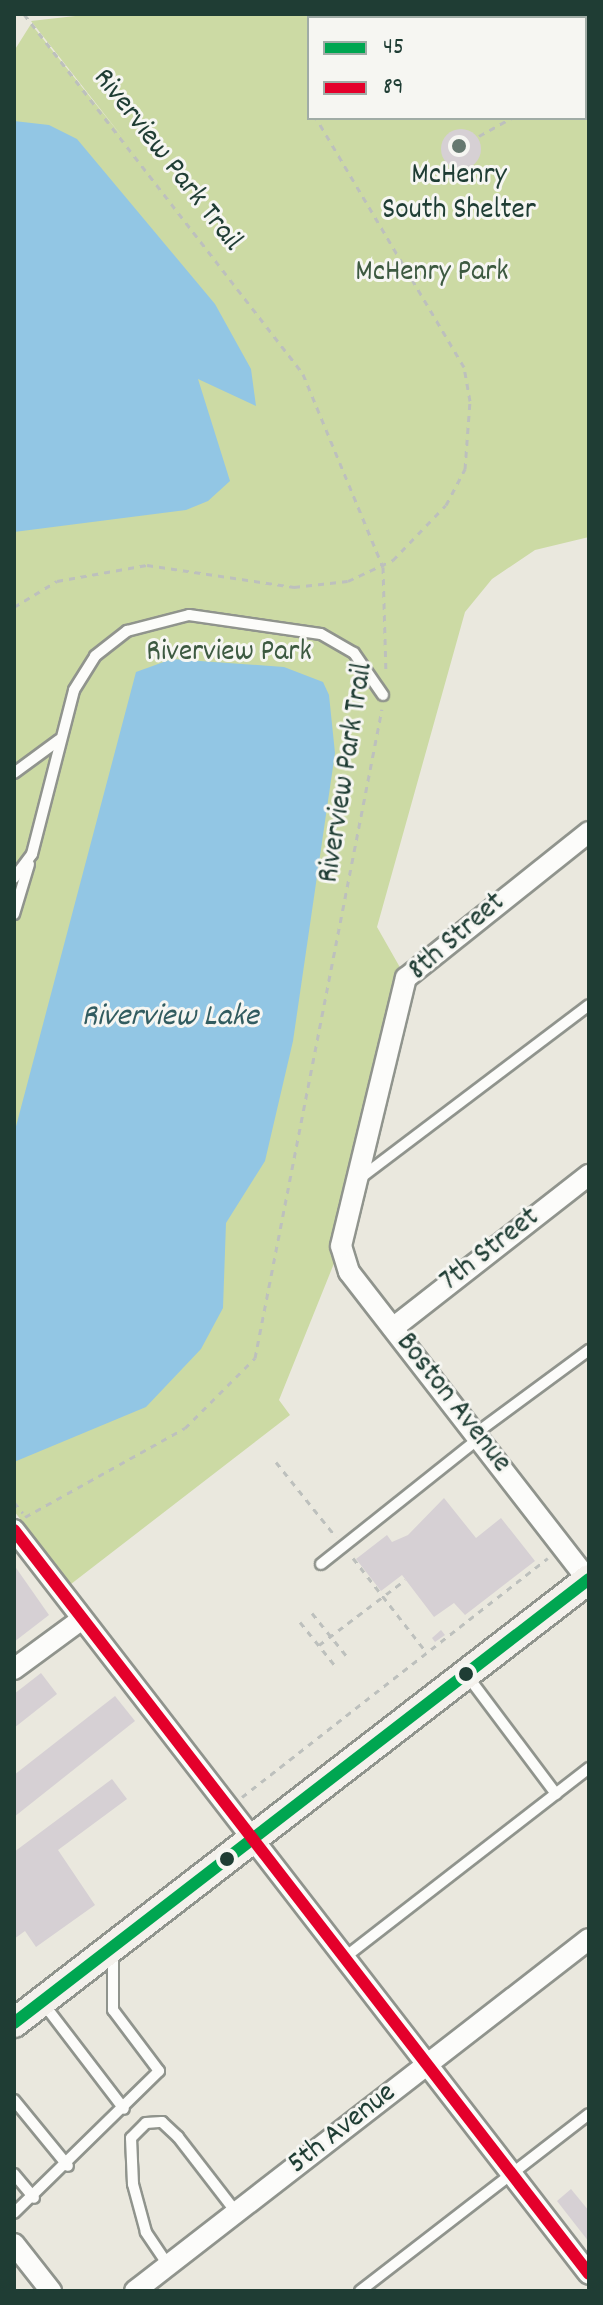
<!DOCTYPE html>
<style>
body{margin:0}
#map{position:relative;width:603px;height:2305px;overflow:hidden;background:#eae8de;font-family:Dekko,sans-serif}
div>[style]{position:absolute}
.green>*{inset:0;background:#ccdaa4}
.water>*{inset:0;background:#92c6e4}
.building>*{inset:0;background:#d6d0d4}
.round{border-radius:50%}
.path>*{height:3px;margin-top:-1.5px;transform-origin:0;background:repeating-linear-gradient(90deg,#bdc0bd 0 6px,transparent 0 12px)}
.roads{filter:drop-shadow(2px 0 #90948d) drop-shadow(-2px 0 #90948d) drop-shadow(0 2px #90948d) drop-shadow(0 -2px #90948d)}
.service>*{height:10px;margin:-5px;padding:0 5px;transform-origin:5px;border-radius:5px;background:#fcfcfa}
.minor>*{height:20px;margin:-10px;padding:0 10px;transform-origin:10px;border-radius:10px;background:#fcfcfa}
.secondary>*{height:28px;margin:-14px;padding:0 14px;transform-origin:14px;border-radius:14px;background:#f4f1ec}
.bus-1>*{height:12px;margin:-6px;padding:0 6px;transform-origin:6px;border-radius:6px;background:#00a651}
.bus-2>*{height:12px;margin:-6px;padding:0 6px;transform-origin:6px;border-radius:6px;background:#e4002b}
.dots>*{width:22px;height:22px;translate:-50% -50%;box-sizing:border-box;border:4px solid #f6f6f2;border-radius:50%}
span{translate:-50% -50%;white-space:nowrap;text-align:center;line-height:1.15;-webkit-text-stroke:6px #f6f6f2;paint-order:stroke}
.street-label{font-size:30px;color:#1f3d34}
.poi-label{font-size:30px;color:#1f3d34}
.park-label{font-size:30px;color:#3d5a41}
.water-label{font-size:32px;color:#325c60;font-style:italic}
.frame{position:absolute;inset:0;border:16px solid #1f3d34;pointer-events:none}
.legend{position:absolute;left:307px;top:16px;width:280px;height:104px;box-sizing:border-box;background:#f6f6f2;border:2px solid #a0aca6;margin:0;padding:10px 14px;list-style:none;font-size:24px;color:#1f3d34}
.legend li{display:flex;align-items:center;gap:16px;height:40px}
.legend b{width:40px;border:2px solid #a0aca6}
</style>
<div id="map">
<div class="green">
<div style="clip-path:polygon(evenodd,93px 14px,589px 14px,589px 537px,535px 550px,492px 579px,465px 612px,377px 927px,406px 978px,341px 1246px,279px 1400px,290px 1415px,71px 1584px,14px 1511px,14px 51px,31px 24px,124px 139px,31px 21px,93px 14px,309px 18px,585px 18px,585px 118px,309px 118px,309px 18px)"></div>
</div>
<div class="water">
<div style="clip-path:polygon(14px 121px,49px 125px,77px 139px,215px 304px,251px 369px,256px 406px,198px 379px,230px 481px,208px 501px,186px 510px,14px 532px)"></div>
<div style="clip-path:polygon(172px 659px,284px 667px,323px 682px,329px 695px,335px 753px,293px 1041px,265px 1161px,226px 1223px,223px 1308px,201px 1349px,146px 1407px,14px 1462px,14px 1134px,136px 672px)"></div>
</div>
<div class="building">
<div class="round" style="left:441px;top:129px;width:40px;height:40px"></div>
<div style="clip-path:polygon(444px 1498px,476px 1538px,501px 1518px,535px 1561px,465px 1615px,454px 1603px,434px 1617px,402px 1575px,381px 1591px,356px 1559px,387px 1535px,392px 1542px,408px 1535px)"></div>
<div style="clip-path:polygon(14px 1565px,49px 1615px,14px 1642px)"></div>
<div style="clip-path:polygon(441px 1630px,445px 1635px,435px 1642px,432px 1638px)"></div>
<div style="clip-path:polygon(41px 1673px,57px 1694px,14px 1728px,14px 1694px)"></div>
<div style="clip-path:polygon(115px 1696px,135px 1721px,14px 1817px,14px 1775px)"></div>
<div style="clip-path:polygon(112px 1779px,127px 1799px,58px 1850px,95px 1905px,36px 1947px,25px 1931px,14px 1939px,14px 1852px)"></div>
<div style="clip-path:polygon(571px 2189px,589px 2211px,589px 2242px,557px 2201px)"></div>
</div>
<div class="path">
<div style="left:24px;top:14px;width:455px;rotate:52.2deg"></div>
<div style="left:303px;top:374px;width:209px;rotate:67.5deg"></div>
<div style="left:383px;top:567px;width:107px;rotate:88.4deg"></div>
<div style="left:322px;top:18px;width:4px;rotate:-63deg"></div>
<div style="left:585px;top:40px;width:4px;rotate:-14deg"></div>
<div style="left:479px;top:136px;width:38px;rotate:-29deg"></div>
<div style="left:14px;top:607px;width:50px;rotate:-31.2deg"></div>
<div style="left:57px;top:581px;width:91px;rotate:-10.1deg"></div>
<div style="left:147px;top:565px;width:149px;rotate:8.5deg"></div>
<div style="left:294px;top:587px;width:54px;rotate:-6.3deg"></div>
<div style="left:348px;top:581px;width:50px;rotate:-25deg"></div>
<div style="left:393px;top:560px;width:76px;rotate:-46.1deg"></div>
<div style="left:446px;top:505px;width:41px;rotate:-62.2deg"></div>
<div style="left:465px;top:469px;width:68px;rotate:-85.8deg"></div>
<div style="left:470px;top:401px;width:35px;rotate:-100deg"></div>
<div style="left:464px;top:367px;width:290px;rotate:-120.7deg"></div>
<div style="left:276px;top:1462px;width:96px;rotate:51.3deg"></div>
<div style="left:14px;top:1502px;width:14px;rotate:51deg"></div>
<div style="left:25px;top:1517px;width:183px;rotate:-29.1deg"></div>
<div style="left:185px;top:1428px;width:99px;rotate:-45deg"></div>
<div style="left:255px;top:1358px;width:661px;rotate:-78.93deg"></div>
<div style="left:353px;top:1558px;width:120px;rotate:52.1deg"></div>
<div style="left:312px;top:1613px;width:59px;rotate:51.2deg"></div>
<div style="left:300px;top:1622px;width:59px;rotate:51.2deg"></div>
<div style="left:319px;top:1645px;width:108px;rotate:-37.1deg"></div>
<div style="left:242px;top:1797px;width:388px;rotate:-38deg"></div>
</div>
<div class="roads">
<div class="service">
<div style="left:14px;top:773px;width:56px;rotate:-36.3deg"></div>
<div style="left:14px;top:878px;width:30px;rotate:-53deg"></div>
<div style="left:32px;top:854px;width:169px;rotate:-75.6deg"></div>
<div style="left:74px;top:690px;width:40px;rotate:-58deg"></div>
<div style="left:95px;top:656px;width:41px;rotate:-38deg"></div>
<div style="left:127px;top:631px;width:64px;rotate:-14.5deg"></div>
<div style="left:189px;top:615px;width:133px;rotate:8.2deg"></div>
<div style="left:321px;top:634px;width:38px;rotate:30deg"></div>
<div style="left:354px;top:653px;width:51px;rotate:55.4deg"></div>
<div style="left:14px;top:914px;width:52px;rotate:-73.3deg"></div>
<div style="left:359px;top:1179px;width:288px;rotate:-37.1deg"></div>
<div style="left:475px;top:1434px;width:142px;rotate:-36.4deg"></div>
<div style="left:321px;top:1564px;width:201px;rotate:-38.5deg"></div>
<div style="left:466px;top:1674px;width:150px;rotate:53.1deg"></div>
<div style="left:344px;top:1958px;width:310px;rotate:-37.8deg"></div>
<div style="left:43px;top:2003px;width:133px;rotate:52.6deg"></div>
<div style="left:14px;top:2100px;width:85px;rotate:50.7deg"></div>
<div style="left:14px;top:2174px;width:31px;rotate:50deg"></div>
<div style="left:14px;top:2213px;width:203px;rotate:-44.4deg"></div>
<div style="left:159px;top:2071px;width:76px;rotate:-127deg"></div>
<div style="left:113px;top:2010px;width:59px;rotate:-90deg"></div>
<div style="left:168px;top:2265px;width:40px;rotate:-124deg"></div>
<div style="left:146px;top:2232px;width:50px;rotate:-105.2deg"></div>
<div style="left:133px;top:2184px;width:46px;rotate:-92.5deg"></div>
<div style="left:131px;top:2138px;width:21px;rotate:-45deg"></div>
<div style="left:146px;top:2123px;width:16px;rotate:-4deg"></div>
<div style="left:162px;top:2122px;width:22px;rotate:43deg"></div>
<div style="left:178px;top:2137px;width:95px;rotate:52.3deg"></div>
<div style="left:360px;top:2291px;width:289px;rotate:-37.7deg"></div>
</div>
<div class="minor">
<div style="left:393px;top:1328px;width:249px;rotate:-38deg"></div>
<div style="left:14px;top:1530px;width:940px;rotate:52.3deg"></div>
<div style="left:588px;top:1580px;width:390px;rotate:-127.8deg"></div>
<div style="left:349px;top:1272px;width:27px;rotate:-107deg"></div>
<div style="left:341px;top:1246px;width:276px;rotate:-76.4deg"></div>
<div style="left:406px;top:978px;width:234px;rotate:-38.6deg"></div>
<div style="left:14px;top:1669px;width:84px;rotate:-36.3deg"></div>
<div style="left:14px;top:2244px;width:60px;rotate:51.8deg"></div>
<div style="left:135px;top:2291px;width:574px;rotate:-37.79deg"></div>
</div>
<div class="secondary">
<div style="left:14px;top:2023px;width:726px;rotate:-37.67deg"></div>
</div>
</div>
<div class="bus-1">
<div style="left:14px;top:2023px;width:726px;rotate:-37.67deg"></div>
</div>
<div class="bus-2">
<div style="left:14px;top:1530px;width:940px;rotate:52.3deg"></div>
</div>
<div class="dots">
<div style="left:459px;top:146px;background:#667970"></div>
<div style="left:466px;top:1674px;background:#1f3d34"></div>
<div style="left:227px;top:1859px;background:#1f3d34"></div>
</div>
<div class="street-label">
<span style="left:166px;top:161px;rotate:52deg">Riverview Park Trail</span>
<span style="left:348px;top:773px;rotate:-81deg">Riverview Park Trail</span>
<span style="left:458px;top:938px;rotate:-41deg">8th Street</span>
<span style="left:491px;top:1251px;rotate:-38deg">7th Street</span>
<span style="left:452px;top:1404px;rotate:52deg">Boston Avenue</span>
<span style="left:343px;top:2130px;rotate:-38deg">5th Avenue</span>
</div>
<div class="poi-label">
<span style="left:459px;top:194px">McHenry<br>South Shelter</span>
</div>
<div class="park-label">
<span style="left:432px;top:274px">McHenry Park</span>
<span style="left:229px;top:654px">Riverview Park</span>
</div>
<div class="water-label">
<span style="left:170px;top:1018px">Riverview Lake</span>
</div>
<div class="frame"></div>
<ul class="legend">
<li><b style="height:10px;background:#00a651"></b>45</li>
<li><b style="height:10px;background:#e4002b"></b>89</li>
</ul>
</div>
